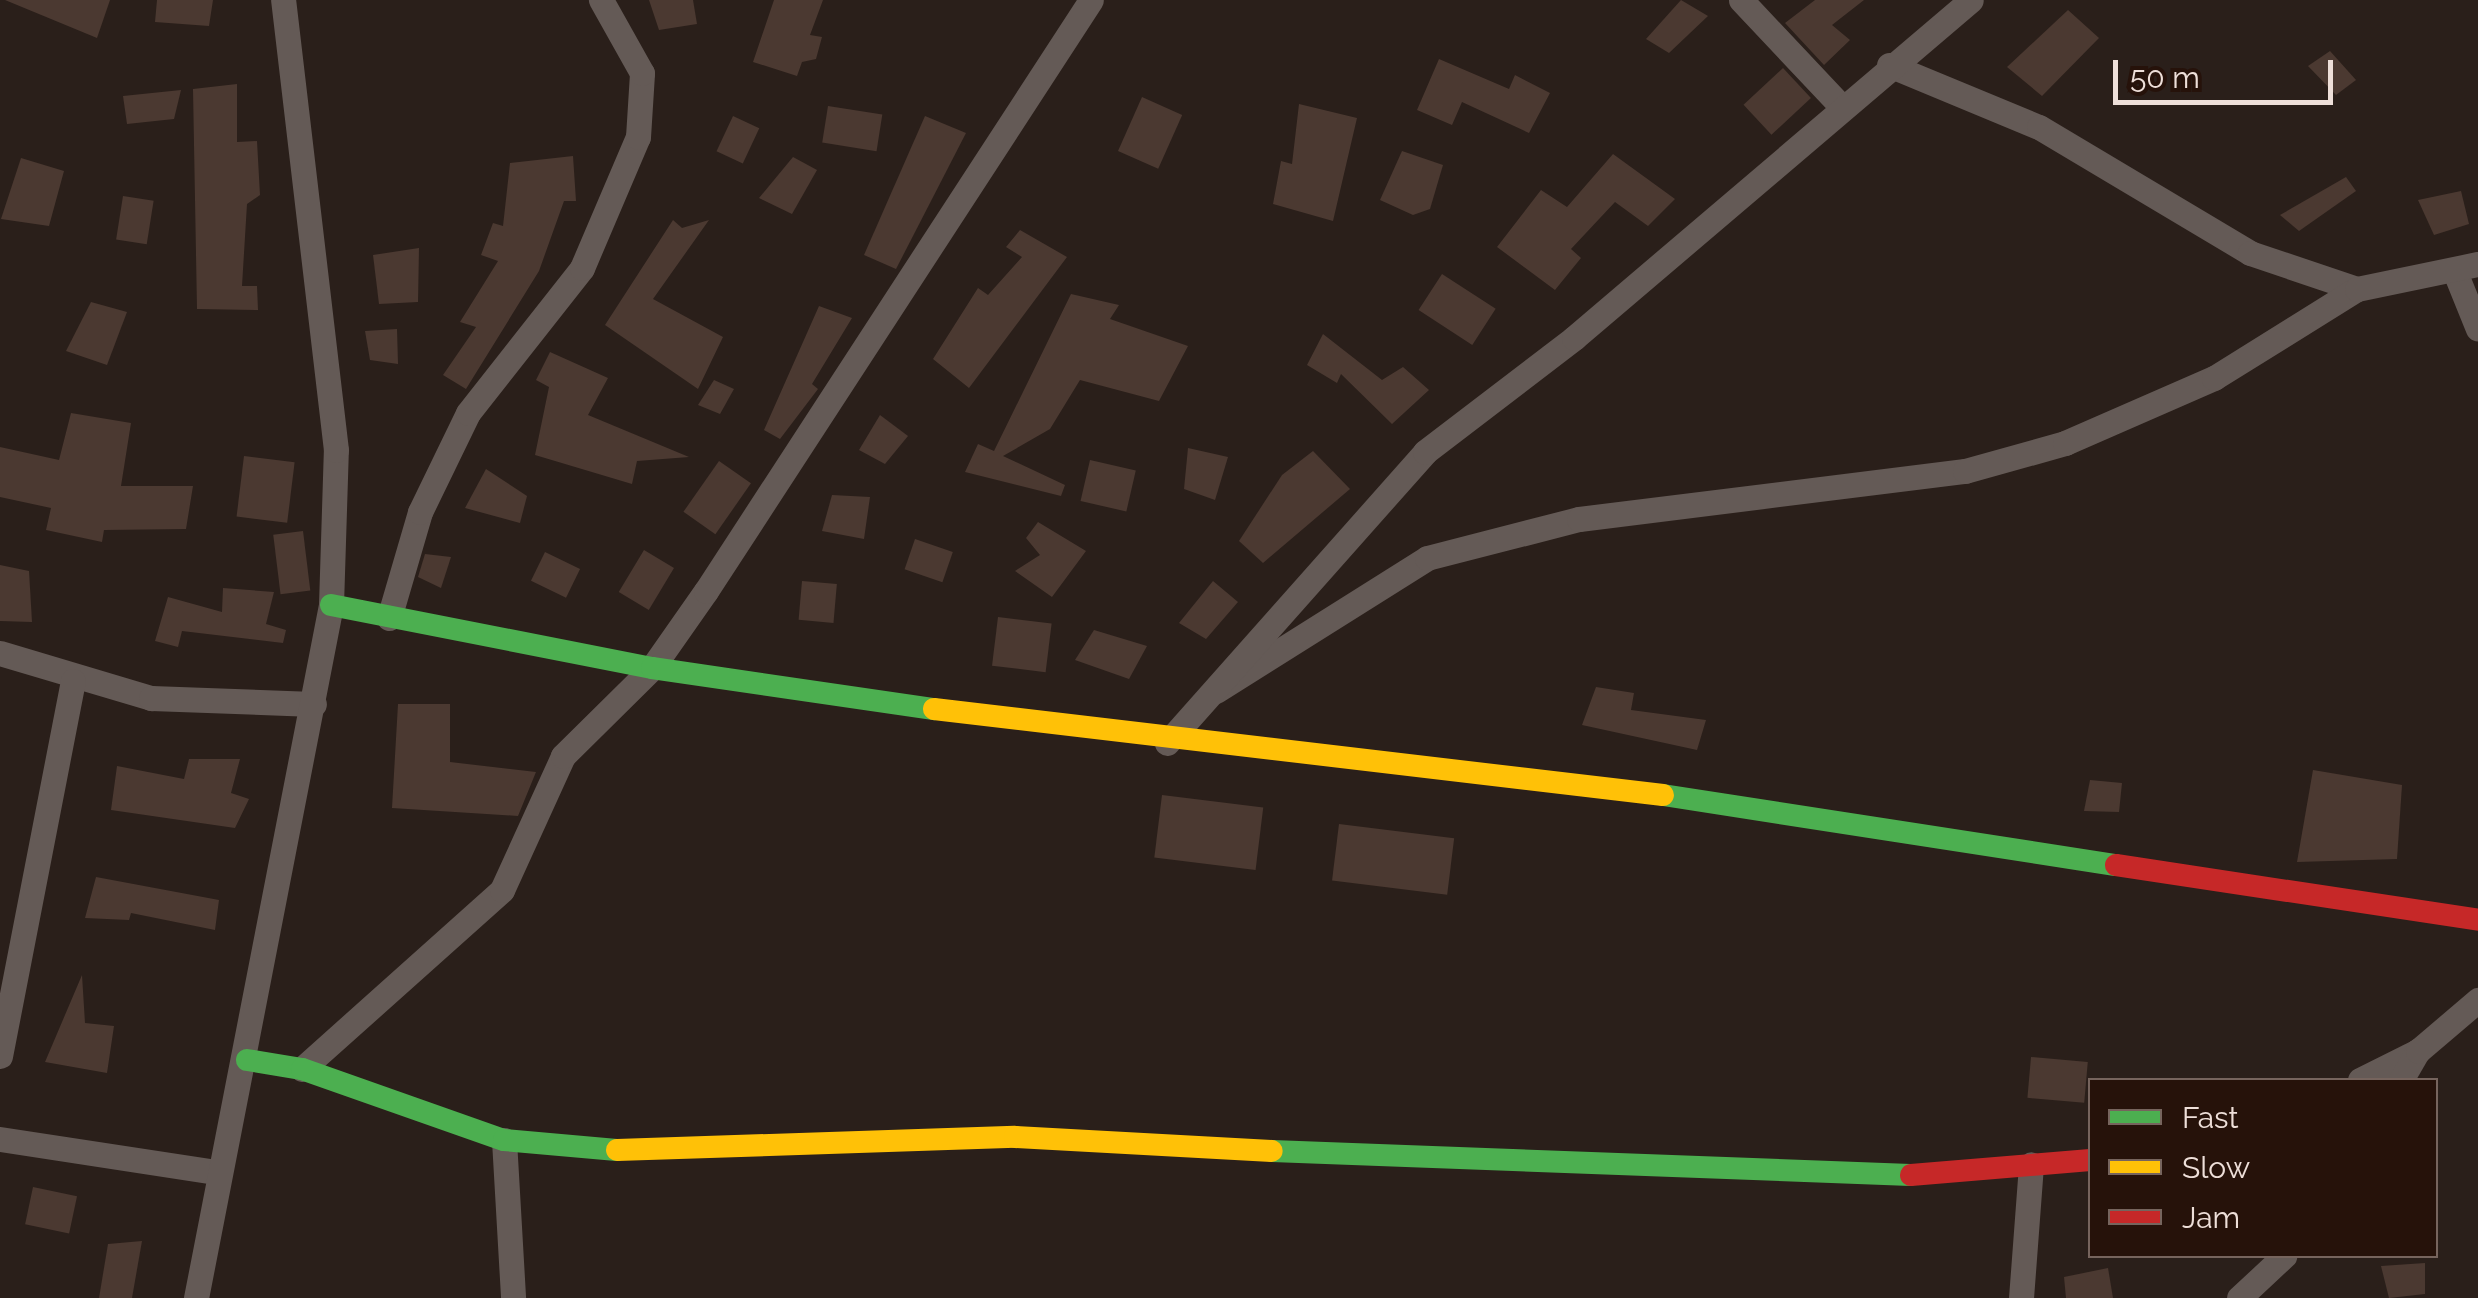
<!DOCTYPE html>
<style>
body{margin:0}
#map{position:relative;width:2478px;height:1298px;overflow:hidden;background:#2a1f1a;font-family:Raleway,sans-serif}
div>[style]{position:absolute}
.building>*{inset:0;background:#4b3931;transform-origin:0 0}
.street>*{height:25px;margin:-12.5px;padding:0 12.5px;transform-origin:12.5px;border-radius:12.5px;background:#645a56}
.fast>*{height:22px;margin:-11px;padding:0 11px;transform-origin:11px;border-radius:11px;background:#4caf50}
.slow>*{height:22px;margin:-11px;padding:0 11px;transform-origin:11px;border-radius:11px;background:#ffc107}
.jam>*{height:22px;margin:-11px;padding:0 11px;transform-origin:11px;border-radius:11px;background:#c62828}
span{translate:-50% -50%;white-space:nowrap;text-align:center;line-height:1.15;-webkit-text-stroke:10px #26120a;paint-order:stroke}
.legend{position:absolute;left:2088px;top:1078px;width:350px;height:180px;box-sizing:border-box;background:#26120a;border:2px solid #76645d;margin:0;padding:12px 18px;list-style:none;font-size:30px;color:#eedfd9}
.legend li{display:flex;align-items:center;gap:20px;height:50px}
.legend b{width:50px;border:2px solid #76645d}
.scale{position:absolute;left:2113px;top:60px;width:220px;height:45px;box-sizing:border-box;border:5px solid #eedfd9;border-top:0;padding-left:12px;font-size:30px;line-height:35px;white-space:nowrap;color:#eedfd9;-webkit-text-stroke:8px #26120a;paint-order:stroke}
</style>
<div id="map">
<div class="building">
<div style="clip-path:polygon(5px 0,110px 0,97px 38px)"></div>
<div style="clip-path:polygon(157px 0,213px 0,209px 26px,155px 22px)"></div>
<div style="clip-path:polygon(649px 0,693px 0,697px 24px,659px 30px)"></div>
<div style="clip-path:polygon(774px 0,823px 0,810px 35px,822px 37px,816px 59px,802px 62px,797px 76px,753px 62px)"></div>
<div style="clip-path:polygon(1681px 0,1708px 16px,1669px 53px,1646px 39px)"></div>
<div style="clip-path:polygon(1815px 0,1864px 0,1832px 25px,1850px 40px,1824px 65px,1785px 23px)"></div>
<div style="clip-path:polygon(2068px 10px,2099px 38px,2042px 96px,2007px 67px)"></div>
<div style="clip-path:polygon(2330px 51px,2356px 80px,2336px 95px,2308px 66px)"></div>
<div style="clip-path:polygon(1439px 59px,1509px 89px,1515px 75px,1550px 93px,1529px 133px,1462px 102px,1452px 125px,1417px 110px)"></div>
<div style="left:1783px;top:68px;width:41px;height:54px;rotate:47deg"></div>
<div style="clip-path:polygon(237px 84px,237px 142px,257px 141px,260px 195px,247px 204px,242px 286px,257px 286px,258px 310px,197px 309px,193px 89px)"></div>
<div style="clip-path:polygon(181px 90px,174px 119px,127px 124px,123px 96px)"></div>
<div style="left:1142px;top:97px;width:44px;height:59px;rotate:24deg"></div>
<div style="clip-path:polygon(1299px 104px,1357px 118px,1333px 221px,1273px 204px,1281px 161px,1292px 164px)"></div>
<div style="left:828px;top:106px;width:55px;height:37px;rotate:9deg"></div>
<div style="left:733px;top:116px;width:29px;height:39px;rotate:25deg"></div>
<div style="clip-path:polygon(925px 116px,966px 133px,896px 269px,864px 255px)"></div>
<div style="clip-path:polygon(1402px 151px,1443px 165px,1430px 209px,1413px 215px,1380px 200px)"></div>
<div style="clip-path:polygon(1613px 154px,1675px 199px,1648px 226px,1615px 202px,1571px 249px,1581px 258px,1555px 290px,1497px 247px,1541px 190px,1567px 207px)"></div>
<div style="clip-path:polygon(573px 156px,576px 201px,564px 201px,539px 271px,466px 389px,443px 375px,476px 327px,460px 322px,498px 261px,481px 255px,493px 223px,503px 226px,510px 163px)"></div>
<div style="clip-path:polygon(793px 157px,817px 170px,792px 214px,759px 198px)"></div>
<div style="clip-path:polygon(21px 158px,64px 171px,49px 226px,1px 219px)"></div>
<div style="clip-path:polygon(2346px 177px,2356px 191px,2299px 231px,2280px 215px)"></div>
<div style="clip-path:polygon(2461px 191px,2469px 224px,2434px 235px,2418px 200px)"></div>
<div style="left:123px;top:196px;width:31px;height:44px;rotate:9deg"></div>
<div style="clip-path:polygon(673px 220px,682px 228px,709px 220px,653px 299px,723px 337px,698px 389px,605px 325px)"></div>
<div style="clip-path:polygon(1020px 230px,1067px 257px,969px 388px,933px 359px,978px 288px,988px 295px,1022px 257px,1006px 247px)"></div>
<div style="clip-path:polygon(419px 248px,418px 302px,379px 304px,373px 255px)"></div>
<div style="left:1442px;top:274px;width:64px;height:43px;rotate:33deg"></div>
<div style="clip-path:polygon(1071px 294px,1119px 305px,1110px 319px,1188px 346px,1159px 401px,1080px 380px,1050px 429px,1003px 456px,1065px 485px,1061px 496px,965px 472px,978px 444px,994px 451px)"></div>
<div style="clip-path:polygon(91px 302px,127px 312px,107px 365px,66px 351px)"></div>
<div style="clip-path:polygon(819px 306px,852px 318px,812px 384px,818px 389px,780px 439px,764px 430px)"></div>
<div style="clip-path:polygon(397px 329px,398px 364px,370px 360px,365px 331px)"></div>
<div style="clip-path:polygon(1323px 334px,1382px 380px,1403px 367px,1429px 390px,1392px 424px,1341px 374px,1337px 383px,1307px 365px)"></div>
<div style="clip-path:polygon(550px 352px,608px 378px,588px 415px,689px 457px,637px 461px,632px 484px,535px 455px,549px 387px,536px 380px)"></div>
<div style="clip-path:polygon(714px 380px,734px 389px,720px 414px,698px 405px)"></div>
<div style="clip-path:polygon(71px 413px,131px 423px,121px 486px,193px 486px,186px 529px,104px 530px,102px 542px,46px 530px,51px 508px,0 497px,0 447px,59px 460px)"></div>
<div style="clip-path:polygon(880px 415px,908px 436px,885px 464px,859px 450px)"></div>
<div style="clip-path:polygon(1188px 448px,1228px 457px,1215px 500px,1184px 489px)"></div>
<div style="clip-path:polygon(1313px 451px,1350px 489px,1263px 563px,1239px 541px,1282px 475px)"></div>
<div style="left:244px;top:456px;width:51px;height:61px;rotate:7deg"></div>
<div style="left:1090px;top:460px;width:47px;height:42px;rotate:13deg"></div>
<div style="left:719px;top:461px;width:39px;height:62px;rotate:35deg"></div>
<div style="clip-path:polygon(486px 469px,527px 496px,520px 523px,465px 508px)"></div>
<div style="clip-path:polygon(832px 495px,870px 497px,864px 539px,822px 531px)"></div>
<div style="clip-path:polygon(1038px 522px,1086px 551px,1052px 597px,1015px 571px,1040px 555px,1026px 538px)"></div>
<div style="left:303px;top:531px;width:60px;height:30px;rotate:83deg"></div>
<div style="left:915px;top:539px;width:40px;height:32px;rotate:19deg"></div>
<div style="left:644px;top:550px;width:35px;height:49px;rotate:31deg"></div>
<div style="left:545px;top:552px;width:39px;height:32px;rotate:26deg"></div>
<div style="clip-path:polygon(425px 554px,451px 557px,441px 588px,418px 577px)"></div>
<div style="clip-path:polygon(0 565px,29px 571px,32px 622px,0 621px)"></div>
<div style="left:802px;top:581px;width:35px;height:39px;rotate:5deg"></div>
<div style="clip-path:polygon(1213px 581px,1238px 602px,1206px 639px,1179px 623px)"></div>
<div style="clip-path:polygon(223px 588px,274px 592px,266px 624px,286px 630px,283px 643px,182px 631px,178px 647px,155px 641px,168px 597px,222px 612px)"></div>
<div style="left:998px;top:617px;width:54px;height:49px;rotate:7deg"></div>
<div style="clip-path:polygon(1094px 630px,1147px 646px,1129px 679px,1075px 660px)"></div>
<div style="clip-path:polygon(1596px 687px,1634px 693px,1631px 710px,1706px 720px,1697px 750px,1582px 725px)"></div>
<div style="clip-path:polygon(398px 704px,450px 704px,450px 762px,536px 772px,518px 816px,392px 808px)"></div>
<div style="clip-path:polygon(189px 759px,240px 759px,231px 793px,249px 799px,235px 828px,111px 810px,117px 766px,184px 779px)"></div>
<div style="clip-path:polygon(2313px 770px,2402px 785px,2397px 859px,2297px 862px)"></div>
<div style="clip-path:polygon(2090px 780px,2122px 783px,2119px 812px,2084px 811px)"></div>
<div style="left:1162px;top:795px;width:102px;height:63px;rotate:7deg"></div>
<div style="left:1339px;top:824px;width:116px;height:57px;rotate:7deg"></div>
<div style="clip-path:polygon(96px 877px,219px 900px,215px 930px,131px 913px,129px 920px,85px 918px)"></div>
<div style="clip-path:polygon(82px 975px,85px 1023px,114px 1026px,107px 1073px,45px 1062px)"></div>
<div style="left:2031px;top:1057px;width:57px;height:41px;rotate:5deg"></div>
<div style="left:33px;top:1187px;width:45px;height:38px;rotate:12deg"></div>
<div style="clip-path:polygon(142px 1241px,132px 1298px,99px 1298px,108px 1244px)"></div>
<div style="clip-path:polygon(2425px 1263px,2425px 1294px,2389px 1298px,2381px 1266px)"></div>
<div style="clip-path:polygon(2108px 1268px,2113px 1298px,2066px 1298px,2064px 1277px)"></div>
</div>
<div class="street">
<div style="left:1741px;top:0;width:144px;rotate:46.7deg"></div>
<div style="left:1889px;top:65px;width:162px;rotate:22.5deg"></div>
<div style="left:2039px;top:127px;width:246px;rotate:30.8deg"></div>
<div style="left:2250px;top:253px;width:113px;rotate:18.6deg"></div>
<div style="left:2455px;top:272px;width:61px;rotate:68deg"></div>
<div style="left:389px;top:618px;width:110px;rotate:-73.7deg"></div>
<div style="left:420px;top:512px;width:110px;rotate:-64.1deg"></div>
<div style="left:468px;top:413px;width:184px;rotate:-51.8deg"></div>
<div style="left:582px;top:268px;width:142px;rotate:-66.9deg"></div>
<div style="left:638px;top:137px;width:64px;rotate:-86.4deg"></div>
<div style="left:642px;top:73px;width:84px;rotate:-119.3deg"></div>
<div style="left:0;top:653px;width:158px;rotate:16.6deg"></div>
<div style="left:151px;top:698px;width:163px;rotate:2.1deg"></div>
<div style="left:1216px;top:691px;width:249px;rotate:-32.2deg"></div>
<div style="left:1427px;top:558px;width:157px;rotate:-14.4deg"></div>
<div style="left:1579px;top:519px;width:389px;rotate:-7.1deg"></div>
<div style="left:1965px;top:471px;width:104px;rotate:-15.6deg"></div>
<div style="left:2065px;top:443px;width:163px;rotate:-23.6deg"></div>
<div style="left:2214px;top:378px;width:168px;rotate:-31.9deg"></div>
<div style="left:2357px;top:289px;width:124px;rotate:-11.7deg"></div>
<div style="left:1167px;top:743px;width:389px;rotate:-48.4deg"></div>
<div style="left:1425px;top:452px;width:188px;rotate:-37.4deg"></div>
<div style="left:1574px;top:338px;width:521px;rotate:-40.41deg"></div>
<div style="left:0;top:1056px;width:382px;rotate:-79deg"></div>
<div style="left:302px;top:1069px;width:268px;rotate:-41.8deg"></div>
<div style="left:502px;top:890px;width:147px;rotate:-65.5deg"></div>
<div style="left:563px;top:756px;width:125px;rotate:-44.7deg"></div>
<div style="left:652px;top:668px;width:94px;rotate:-55deg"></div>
<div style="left:706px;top:591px;width:705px;rotate:-56.92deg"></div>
<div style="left:2360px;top:1080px;width:65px;rotate:-26.6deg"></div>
<div style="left:2401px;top:1080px;width:34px;rotate:-60deg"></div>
<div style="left:2418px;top:1051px;width:79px;rotate:-40.4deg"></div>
<div style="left:0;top:1139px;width:219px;rotate:8.7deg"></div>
<div style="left:504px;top:1140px;width:158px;rotate:86.7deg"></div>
<div style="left:196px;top:1298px;width:706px;rotate:-78.98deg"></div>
<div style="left:331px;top:605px;width:155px;rotate:-88.2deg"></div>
<div style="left:336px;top:450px;width:453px;rotate:-96.7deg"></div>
<div style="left:2021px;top:1298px;width:134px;rotate:-85.7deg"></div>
<div style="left:2239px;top:1298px;width:62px;rotate:-43deg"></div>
</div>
<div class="fast">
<div style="left:331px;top:605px;width:327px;rotate:11.1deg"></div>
<div style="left:652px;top:668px;width:285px;rotate:8.3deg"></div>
<div style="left:1663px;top:795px;width:458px;rotate:8.8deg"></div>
<div style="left:247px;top:1060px;width:56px;rotate:9.3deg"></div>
<div style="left:302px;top:1069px;width:214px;rotate:19.4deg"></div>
<div style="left:504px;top:1140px;width:113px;rotate:5.1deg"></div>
<div style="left:1272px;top:1151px;width:639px;rotate:2.15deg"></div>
</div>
<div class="slow">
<div style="left:934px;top:709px;width:734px;rotate:6.73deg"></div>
<div style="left:617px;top:1150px;width:398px;rotate:-1.9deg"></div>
<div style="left:1015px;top:1137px;width:257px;rotate:3.1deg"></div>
</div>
<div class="jam">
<div style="left:2116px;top:865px;width:366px;rotate:8.6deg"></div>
<div style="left:1911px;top:1175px;width:180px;rotate:-4.8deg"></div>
</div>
<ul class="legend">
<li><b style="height:12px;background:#4caf50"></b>Fast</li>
<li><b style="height:12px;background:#ffc107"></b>Slow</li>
<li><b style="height:12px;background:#c62828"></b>Jam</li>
</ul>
<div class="scale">50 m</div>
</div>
